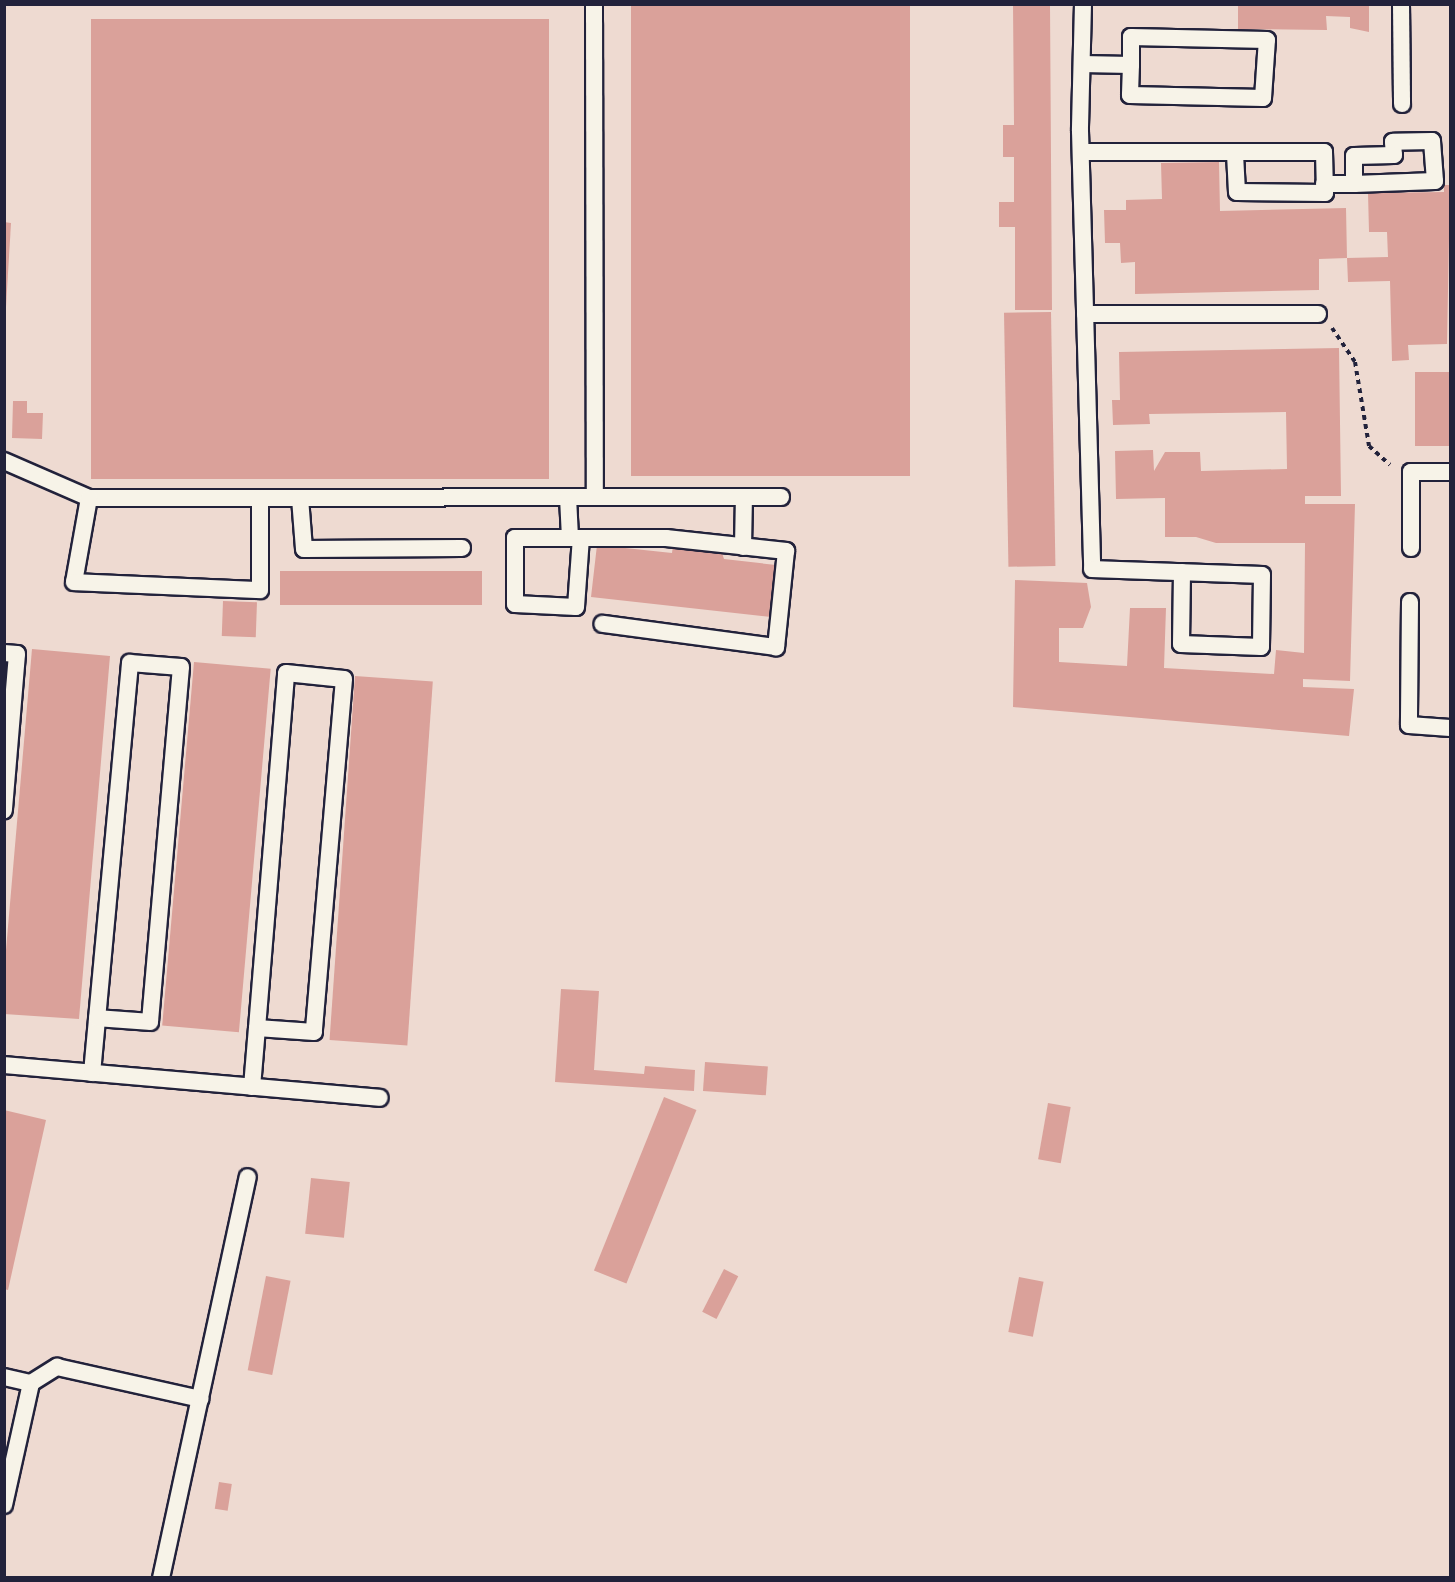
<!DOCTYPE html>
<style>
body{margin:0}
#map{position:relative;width:1455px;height:1582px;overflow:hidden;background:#f7f3e8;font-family:Pangolin,sans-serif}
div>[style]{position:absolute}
.built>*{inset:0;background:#eedad1;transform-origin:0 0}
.building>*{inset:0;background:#daa19a;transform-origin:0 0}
.path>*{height:4px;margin-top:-2px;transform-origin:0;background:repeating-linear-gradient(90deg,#22223b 0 4.5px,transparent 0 9px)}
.roads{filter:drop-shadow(2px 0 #22223b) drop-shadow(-2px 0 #22223b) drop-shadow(0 2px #22223b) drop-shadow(0 -2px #22223b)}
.service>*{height:16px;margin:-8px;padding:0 8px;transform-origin:8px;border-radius:8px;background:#f7f3e8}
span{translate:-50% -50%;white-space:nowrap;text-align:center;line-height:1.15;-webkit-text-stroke:4.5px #f7f3e8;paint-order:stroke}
.frame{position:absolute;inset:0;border:6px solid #22223b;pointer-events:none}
</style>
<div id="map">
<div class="built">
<div style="left:5px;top:5px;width:1445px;height:1573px"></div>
</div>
<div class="building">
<div style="left:631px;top:4px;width:279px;height:472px"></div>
<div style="clip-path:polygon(1013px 4px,1050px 4px,1052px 310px,1015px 310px,1015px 227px,999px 227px,999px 202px,1014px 202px,1014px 157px,1003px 157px,1003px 125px,1014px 125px)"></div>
<div style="clip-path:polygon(1238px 4px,1369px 4px,1369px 32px,1350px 28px,1350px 17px,1326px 16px,1327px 30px,1238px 29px)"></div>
<div style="left:549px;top:19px;width:460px;height:458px;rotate:90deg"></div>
<div style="clip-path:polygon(1219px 162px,1220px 211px,1346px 208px,1347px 258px,1319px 259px,1319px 290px,1135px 294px,1135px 262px,1121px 263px,1120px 243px,1105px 243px,1104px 210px,1126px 210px,1126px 200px,1162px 199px,1161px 163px)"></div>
<div style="clip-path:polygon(1444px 185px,1450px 185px,1447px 344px,1408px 345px,1409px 360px,1392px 361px,1390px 281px,1348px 282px,1347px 258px,1388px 257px,1387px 232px,1369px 232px,1368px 193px,1444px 192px)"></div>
<div style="clip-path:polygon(4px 222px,11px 223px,6px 307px,4px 307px)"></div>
<div style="left:1051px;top:312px;width:254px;height:47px;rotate:89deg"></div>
<div style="clip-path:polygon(1339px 348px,1341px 496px,1305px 496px,1305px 504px,1355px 504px,1350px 681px,1303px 679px,1303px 687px,1354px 689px,1349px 736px,1013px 707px,1015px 580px,1087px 583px,1091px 607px,1083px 628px,1059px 628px,1059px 662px,1127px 666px,1130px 608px,1166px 608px,1164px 668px,1274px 674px,1276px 650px,1304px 653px,1305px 543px,1216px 543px,1196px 537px,1165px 537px,1165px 498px,1116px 499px,1115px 451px,1153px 450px,1154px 471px,1165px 452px,1200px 452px,1201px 471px,1287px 469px,1286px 412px,1149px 414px,1150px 424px,1113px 425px,1112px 400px,1120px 400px,1119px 352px)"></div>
<div style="left:1450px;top:372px;width:74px;height:35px;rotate:90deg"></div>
<div style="clip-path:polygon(13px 401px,27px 401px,27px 413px,43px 413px,42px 439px,12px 438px)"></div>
<div style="clip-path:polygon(597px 545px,672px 553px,673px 545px,721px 550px,724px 559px,776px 565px,771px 617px,591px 597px)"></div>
<div style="left:280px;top:571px;width:202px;height:34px"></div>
<div style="left:223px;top:601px;width:34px;height:35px;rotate:2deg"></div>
<div style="clip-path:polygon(32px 649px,110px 656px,79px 1019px,4px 1014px,4px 973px)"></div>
<div style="left:194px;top:662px;width:77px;height:365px;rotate:5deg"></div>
<div style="left:355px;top:676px;width:78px;height:365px;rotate:4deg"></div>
<div style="clip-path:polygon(561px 989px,599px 991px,594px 1070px,644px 1074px,645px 1066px,695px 1070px,694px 1091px,555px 1082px)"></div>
<div style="left:705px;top:1062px;width:63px;height:29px;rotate:4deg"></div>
<div style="left:664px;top:1097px;width:35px;height:187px;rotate:22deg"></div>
<div style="left:1048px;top:1103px;width:23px;height:57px;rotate:10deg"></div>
<div style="clip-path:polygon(4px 1110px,46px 1120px,8px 1290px,4px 1289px)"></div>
<div style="left:311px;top:1178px;width:39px;height:56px;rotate:6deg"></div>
<div style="left:724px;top:1269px;width:16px;height:48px;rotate:27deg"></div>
<div style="left:266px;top:1276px;width:25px;height:96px;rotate:11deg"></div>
<div style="left:1019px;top:1277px;width:25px;height:56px;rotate:11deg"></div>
<div style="left:219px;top:1482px;width:13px;height:27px;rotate:9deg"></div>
</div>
<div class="path">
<div style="left:1332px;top:328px;width:41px;rotate:55.9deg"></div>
<div style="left:1355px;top:362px;width:85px;rotate:80.5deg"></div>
<div style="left:1369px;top:446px;width:28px;rotate:42deg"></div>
</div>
<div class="roads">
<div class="service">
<div style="left:594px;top:4px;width:493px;rotate:89.9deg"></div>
<div style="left:1083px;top:4px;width:127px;rotate:91.4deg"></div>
<div style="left:1080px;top:131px;width:438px;rotate:88.4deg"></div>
<div style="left:1092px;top:569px;width:170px;rotate:2deg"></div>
<div style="left:1262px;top:575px;width:72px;rotate:90.8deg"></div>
<div style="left:1261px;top:647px;width:80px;rotate:-177.9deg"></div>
<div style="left:1181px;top:644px;width:72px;rotate:-89.2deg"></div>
<div style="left:1401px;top:4px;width:100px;rotate:89.4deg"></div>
<div style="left:1082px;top:64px;width:49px;rotate:1.2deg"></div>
<div style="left:1131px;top:65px;width:30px;rotate:92deg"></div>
<div style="left:1130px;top:95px;width:133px;rotate:1.3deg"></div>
<div style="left:1263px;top:98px;width:58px;rotate:-86.1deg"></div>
<div style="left:1267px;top:40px;width:136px;rotate:-178.7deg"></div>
<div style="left:1131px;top:37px;width:28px;rotate:90deg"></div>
<div style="left:1081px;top:152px;width:243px"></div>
<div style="left:1324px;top:152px;width:41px;rotate:88.6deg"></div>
<div style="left:1325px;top:193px;width:88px;rotate:-179.3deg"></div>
<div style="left:1237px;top:192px;width:39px;rotate:-93deg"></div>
<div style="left:1324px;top:184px;width:30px"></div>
<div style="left:1354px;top:184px;width:81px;rotate:-2.1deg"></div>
<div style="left:1435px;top:181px;width:40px;rotate:-94.3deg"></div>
<div style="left:1432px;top:141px;width:39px;rotate:179deg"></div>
<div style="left:1393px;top:142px;width:13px;rotate:86deg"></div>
<div style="left:1394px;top:155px;width:40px;rotate:178.6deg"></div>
<div style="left:1354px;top:156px;width:28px;rotate:90deg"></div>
<div style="left:1085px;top:314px;width:233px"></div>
<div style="left:4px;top:461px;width:93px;rotate:23.5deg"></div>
<div style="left:89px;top:498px;width:692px;rotate:-0.08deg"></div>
<div style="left:568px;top:497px;width:41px;rotate:87.2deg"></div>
<div style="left:570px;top:538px;width:96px"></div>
<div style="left:666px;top:538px;width:121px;rotate:6.2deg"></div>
<div style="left:786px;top:551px;width:97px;rotate:95.9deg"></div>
<div style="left:776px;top:647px;width:175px;rotate:-172.4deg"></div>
<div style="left:89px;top:498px;width:85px;rotate:100.1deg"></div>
<div style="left:74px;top:582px;width:186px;rotate:2.5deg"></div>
<div style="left:260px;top:590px;width:92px;rotate:-90deg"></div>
<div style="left:300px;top:498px;width:51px;rotate:85.5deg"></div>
<div style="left:304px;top:549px;width:158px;rotate:-0.4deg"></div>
<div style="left:570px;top:538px;width:55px;rotate:180deg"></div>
<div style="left:515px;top:538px;width:66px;rotate:90deg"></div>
<div style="left:515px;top:604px;width:61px;rotate:2.8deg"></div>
<div style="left:576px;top:607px;width:69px;rotate:-85.9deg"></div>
<div style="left:743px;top:547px;width:50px;rotate:-88.9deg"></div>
<div style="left:1411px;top:548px;width:76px;rotate:-90deg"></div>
<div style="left:1411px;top:472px;width:39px"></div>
<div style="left:1410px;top:602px;width:123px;rotate:90.5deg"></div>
<div style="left:1409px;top:725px;width:41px;rotate:4.2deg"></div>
<div style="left:4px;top:653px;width:13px;rotate:4deg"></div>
<div style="left:17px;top:654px;width:157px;rotate:94.8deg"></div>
<div style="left:4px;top:1065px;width:377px;rotate:5deg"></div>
<div style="left:92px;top:1073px;width:412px;rotate:-84.7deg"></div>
<div style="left:130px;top:663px;width:51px;rotate:4.5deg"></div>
<div style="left:181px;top:667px;width:356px;rotate:95deg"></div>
<div style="left:150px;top:1022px;width:53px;rotate:-175.7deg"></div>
<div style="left:252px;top:1087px;width:59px;rotate:-85.2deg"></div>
<div style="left:257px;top:1028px;width:356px;rotate:-85.3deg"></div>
<div style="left:286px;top:673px;width:58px;rotate:5.9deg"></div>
<div style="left:344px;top:679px;width:354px;rotate:94.9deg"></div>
<div style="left:314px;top:1032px;width:57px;rotate:-176deg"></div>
<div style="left:4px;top:1377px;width:28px;rotate:13deg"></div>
<div style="left:31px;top:1383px;width:31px;rotate:-32deg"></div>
<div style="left:57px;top:1367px;width:147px;rotate:12.6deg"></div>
<div style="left:4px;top:1505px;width:125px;rotate:-77.5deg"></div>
<div style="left:161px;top:1578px;width:410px;rotate:-77.8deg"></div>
</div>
</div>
<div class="frame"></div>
</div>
